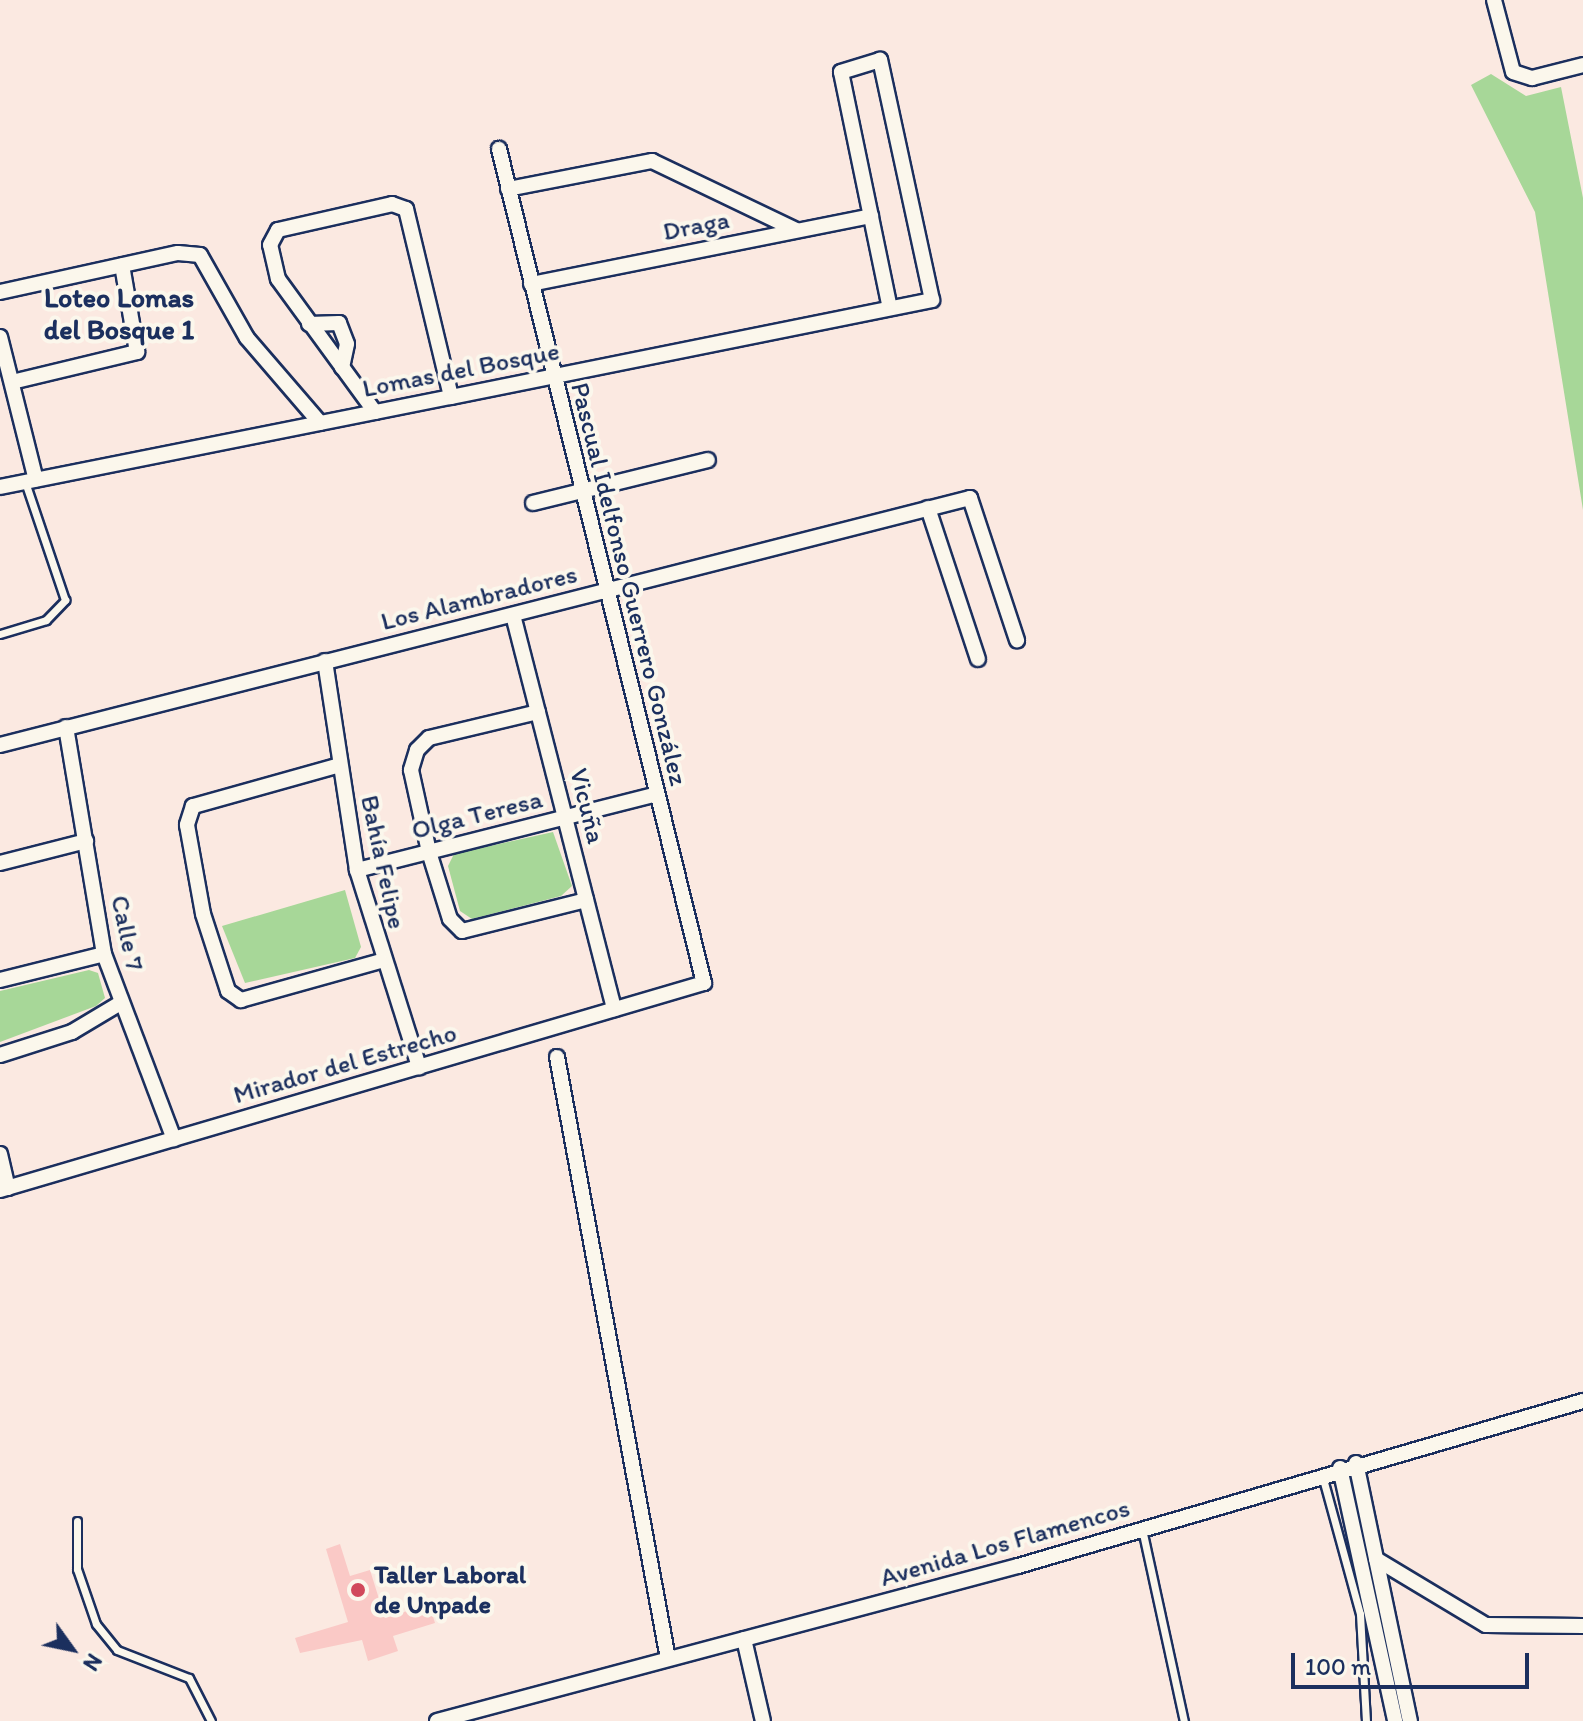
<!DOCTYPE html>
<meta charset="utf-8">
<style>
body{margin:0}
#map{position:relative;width:1583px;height:1721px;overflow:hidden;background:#fbe9e1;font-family:Itim,sans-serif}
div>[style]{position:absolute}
.green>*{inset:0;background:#a7d798}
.building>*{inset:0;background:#fac9c6}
.roads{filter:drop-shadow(2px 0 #1b2f5e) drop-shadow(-2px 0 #1b2f5e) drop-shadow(0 2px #1b2f5e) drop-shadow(0 -2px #1b2f5e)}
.service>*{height:7px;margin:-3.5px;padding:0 3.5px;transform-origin:3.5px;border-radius:3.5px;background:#fbf7ec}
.minor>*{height:14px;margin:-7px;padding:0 7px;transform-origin:7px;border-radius:7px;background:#fbf7ec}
.dots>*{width:22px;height:22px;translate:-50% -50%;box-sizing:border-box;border:4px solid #fbf7ec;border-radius:50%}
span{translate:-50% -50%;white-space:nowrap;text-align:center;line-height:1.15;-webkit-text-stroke:8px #fbf7ec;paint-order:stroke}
.street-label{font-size:26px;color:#1b2f5e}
.poi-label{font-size:26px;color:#1b2f5e;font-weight:700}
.left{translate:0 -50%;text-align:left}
.neighbourhood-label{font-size:28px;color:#1b2f5e;font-weight:700}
.north{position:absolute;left:32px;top:1609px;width:80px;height:80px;-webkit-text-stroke:6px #fbf7ec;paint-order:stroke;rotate:123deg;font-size:22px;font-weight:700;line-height:32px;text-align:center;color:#1b2f5e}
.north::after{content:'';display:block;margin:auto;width:28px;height:36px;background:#1b2f5e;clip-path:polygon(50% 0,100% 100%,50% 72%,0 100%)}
.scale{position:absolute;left:1291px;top:1653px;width:238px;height:36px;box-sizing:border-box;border:4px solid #1b2f5e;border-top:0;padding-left:10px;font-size:24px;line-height:28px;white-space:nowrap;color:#1b2f5e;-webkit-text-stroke:6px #fbf7ec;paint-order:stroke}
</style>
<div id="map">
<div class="green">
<div style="clip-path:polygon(1491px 74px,1526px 96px,1561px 87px,1583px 198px,1583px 510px,1535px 212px,1471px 85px)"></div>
<div style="clip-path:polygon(553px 832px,572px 886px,561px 896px,472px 919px,460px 911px,448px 866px,454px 854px)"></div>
<div style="clip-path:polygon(345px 890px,361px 947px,355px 958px,245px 983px,222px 926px)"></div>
<div style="clip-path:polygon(89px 970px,98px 973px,105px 998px,96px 1006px,0 1042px,0 991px)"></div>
</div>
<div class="building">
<div style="clip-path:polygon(340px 1544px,350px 1576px,370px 1570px,385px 1618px,429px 1604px,435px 1623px,393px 1636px,398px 1651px,368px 1661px,362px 1640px,300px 1653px,295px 1638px,348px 1622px,326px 1549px)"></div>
</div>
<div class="roads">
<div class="service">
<div style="left:0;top:634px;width:48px;rotate:-16.9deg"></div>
<div style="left:46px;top:620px;width:28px;rotate:-46deg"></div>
<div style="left:65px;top:600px;width:125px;rotate:-108.7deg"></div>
<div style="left:1322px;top:1475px;width:144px;rotate:74.7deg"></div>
<div style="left:1360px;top:1614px;width:107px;rotate:86.8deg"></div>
<div style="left:77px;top:1521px;width:48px;rotate:90deg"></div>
<div style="left:77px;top:1569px;width:58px;rotate:70.9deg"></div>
<div style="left:96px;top:1624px;width:33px;rotate:51deg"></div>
<div style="left:117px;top:1650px;width:77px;rotate:21.3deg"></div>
<div style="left:189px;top:1678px;width:48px;rotate:62.9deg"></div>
<div style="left:1142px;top:1529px;width:197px;rotate:77.7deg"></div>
</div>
<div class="minor">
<div style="left:1494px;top:0;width:74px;rotate:75.2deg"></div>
<div style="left:1513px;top:72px;width:20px;rotate:18deg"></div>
<div style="left:1532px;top:78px;width:53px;rotate:-14.3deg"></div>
<div style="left:508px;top:189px;width:147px;rotate:-11deg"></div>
<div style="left:652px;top:161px;width:160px;rotate:25.6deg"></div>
<div style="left:531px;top:284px;width:347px;rotate:-11.3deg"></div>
<div style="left:0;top:292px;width:182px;rotate:-12.4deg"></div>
<div style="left:178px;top:253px;width:22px;rotate:5deg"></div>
<div style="left:200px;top:255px;width:95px;rotate:60.5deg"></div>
<div style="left:247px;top:338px;width:112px;rotate:49.3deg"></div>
<div style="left:309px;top:324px;width:30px;rotate:-2deg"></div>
<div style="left:339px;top:323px;width:22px;rotate:69deg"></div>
<div style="left:347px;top:344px;width:24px;rotate:102deg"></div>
<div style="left:0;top:337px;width:147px;rotate:75.9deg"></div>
<div style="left:12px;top:382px;width:129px;rotate:-13.5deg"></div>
<div style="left:137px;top:352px;width:88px;rotate:-99.8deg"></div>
<div style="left:375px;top:412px;width:165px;rotate:-126.1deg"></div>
<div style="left:278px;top:279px;width:35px;rotate:-103deg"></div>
<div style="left:270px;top:245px;width:17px;rotate:-62deg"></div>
<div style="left:278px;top:230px;width:117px;rotate:-12.8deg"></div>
<div style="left:392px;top:204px;width:15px;rotate:20deg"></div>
<div style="left:406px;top:209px;width:193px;rotate:76.5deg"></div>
<div style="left:0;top:487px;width:460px;rotate:-11.3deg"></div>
<div style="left:451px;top:397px;width:491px;rotate:-11.4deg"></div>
<div style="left:932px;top:300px;width:246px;rotate:-102.2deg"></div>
<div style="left:880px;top:60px;width:41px;rotate:162.9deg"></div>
<div style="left:841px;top:72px;width:241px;rotate:78.3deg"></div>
<div style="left:533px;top:503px;width:180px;rotate:-13.8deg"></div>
<div style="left:928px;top:508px;width:159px;rotate:71.7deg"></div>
<div style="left:513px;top:615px;width:407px;rotate:75.6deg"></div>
<div style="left:325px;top:661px;width:211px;rotate:81.3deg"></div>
<div style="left:357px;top:870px;width:207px;rotate:72.5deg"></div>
<div style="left:538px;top:712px;width:112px;rotate:166.6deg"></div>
<div style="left:429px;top:738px;width:17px;rotate:135deg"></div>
<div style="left:417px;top:750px;width:21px;rotate:107deg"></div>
<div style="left:411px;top:770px;width:84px;rotate:77.6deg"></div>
<div style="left:429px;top:852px;width:70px;rotate:72.6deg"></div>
<div style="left:450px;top:919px;width:17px;rotate:45deg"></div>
<div style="left:462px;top:931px;width:128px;rotate:-14deg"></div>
<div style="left:66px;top:727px;width:230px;rotate:80.5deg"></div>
<div style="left:104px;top:954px;width:198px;rotate:69.3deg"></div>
<div style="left:0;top:745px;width:1001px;rotate:-14.29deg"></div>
<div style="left:970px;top:498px;width:150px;rotate:71.7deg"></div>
<div style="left:340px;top:765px;width:153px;rotate:164.4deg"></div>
<div style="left:193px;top:806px;width:20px;rotate:108deg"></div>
<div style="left:187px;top:825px;width:90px;rotate:79.8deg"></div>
<div style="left:203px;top:914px;width:81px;rotate:72deg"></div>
<div style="left:228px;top:991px;width:16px;rotate:35deg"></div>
<div style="left:241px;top:1000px;width:145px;rotate:-15.6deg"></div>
<div style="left:0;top:863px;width:89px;rotate:-14.3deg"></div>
<div style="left:357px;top:870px;width:309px;rotate:-14.2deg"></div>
<div style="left:0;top:980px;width:107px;rotate:-14deg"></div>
<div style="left:0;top:1055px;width:76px;rotate:-17.7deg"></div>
<div style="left:72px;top:1032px;width:55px;rotate:-30.8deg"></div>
<div style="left:557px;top:1057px;width:612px;rotate:79.55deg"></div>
<div style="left:0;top:1154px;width:35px;rotate:77deg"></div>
<div style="left:0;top:1190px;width:734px;rotate:-16.39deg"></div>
<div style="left:704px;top:983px;width:859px;rotate:-103.81deg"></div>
<div style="left:1356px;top:1463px;width:264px;rotate:78.2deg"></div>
<div style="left:1340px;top:1468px;width:259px;rotate:77.7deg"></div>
<div style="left:1376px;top:1559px;width:128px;rotate:31deg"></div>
<div style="left:1486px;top:1625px;width:97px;rotate:0.6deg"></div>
<div style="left:744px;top:1639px;width:84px;rotate:77deg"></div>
<div style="left:437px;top:1721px;width:601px;rotate:-14.94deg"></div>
<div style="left:1018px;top:1566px;width:589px;rotate:-16.28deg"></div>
</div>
</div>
<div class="dots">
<div style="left:358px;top:1590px;background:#d1495b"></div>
</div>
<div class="street-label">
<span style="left:696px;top:226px;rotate:-11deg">Draga</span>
<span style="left:461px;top:370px;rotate:-11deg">Lomas del Bosque</span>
<span style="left:629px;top:584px;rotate:76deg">Pascual Idelfonso Guerrero González</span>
<span style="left:479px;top:598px;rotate:-14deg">Los Alambradores</span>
<span style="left:587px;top:806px;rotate:76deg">Vicuña</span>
<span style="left:477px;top:815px;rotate:-14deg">Olga Teresa</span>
<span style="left:383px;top:862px;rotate:78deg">Bahía Felipe</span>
<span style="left:127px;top:933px;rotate:78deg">Calle 7</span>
<span style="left:345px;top:1064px;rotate:-16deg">Mirador del Estrecho</span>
<span style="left:1005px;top:1543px;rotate:-16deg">Avenida Los Flamencos</span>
</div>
<div class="poi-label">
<span class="left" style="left:374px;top:1590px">Taller Laboral<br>de Unpade</span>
</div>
<div class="neighbourhood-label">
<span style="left:119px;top:313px">Loteo Lomas<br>del Bosque 1</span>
</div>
<div class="north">N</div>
<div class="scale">100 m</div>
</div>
